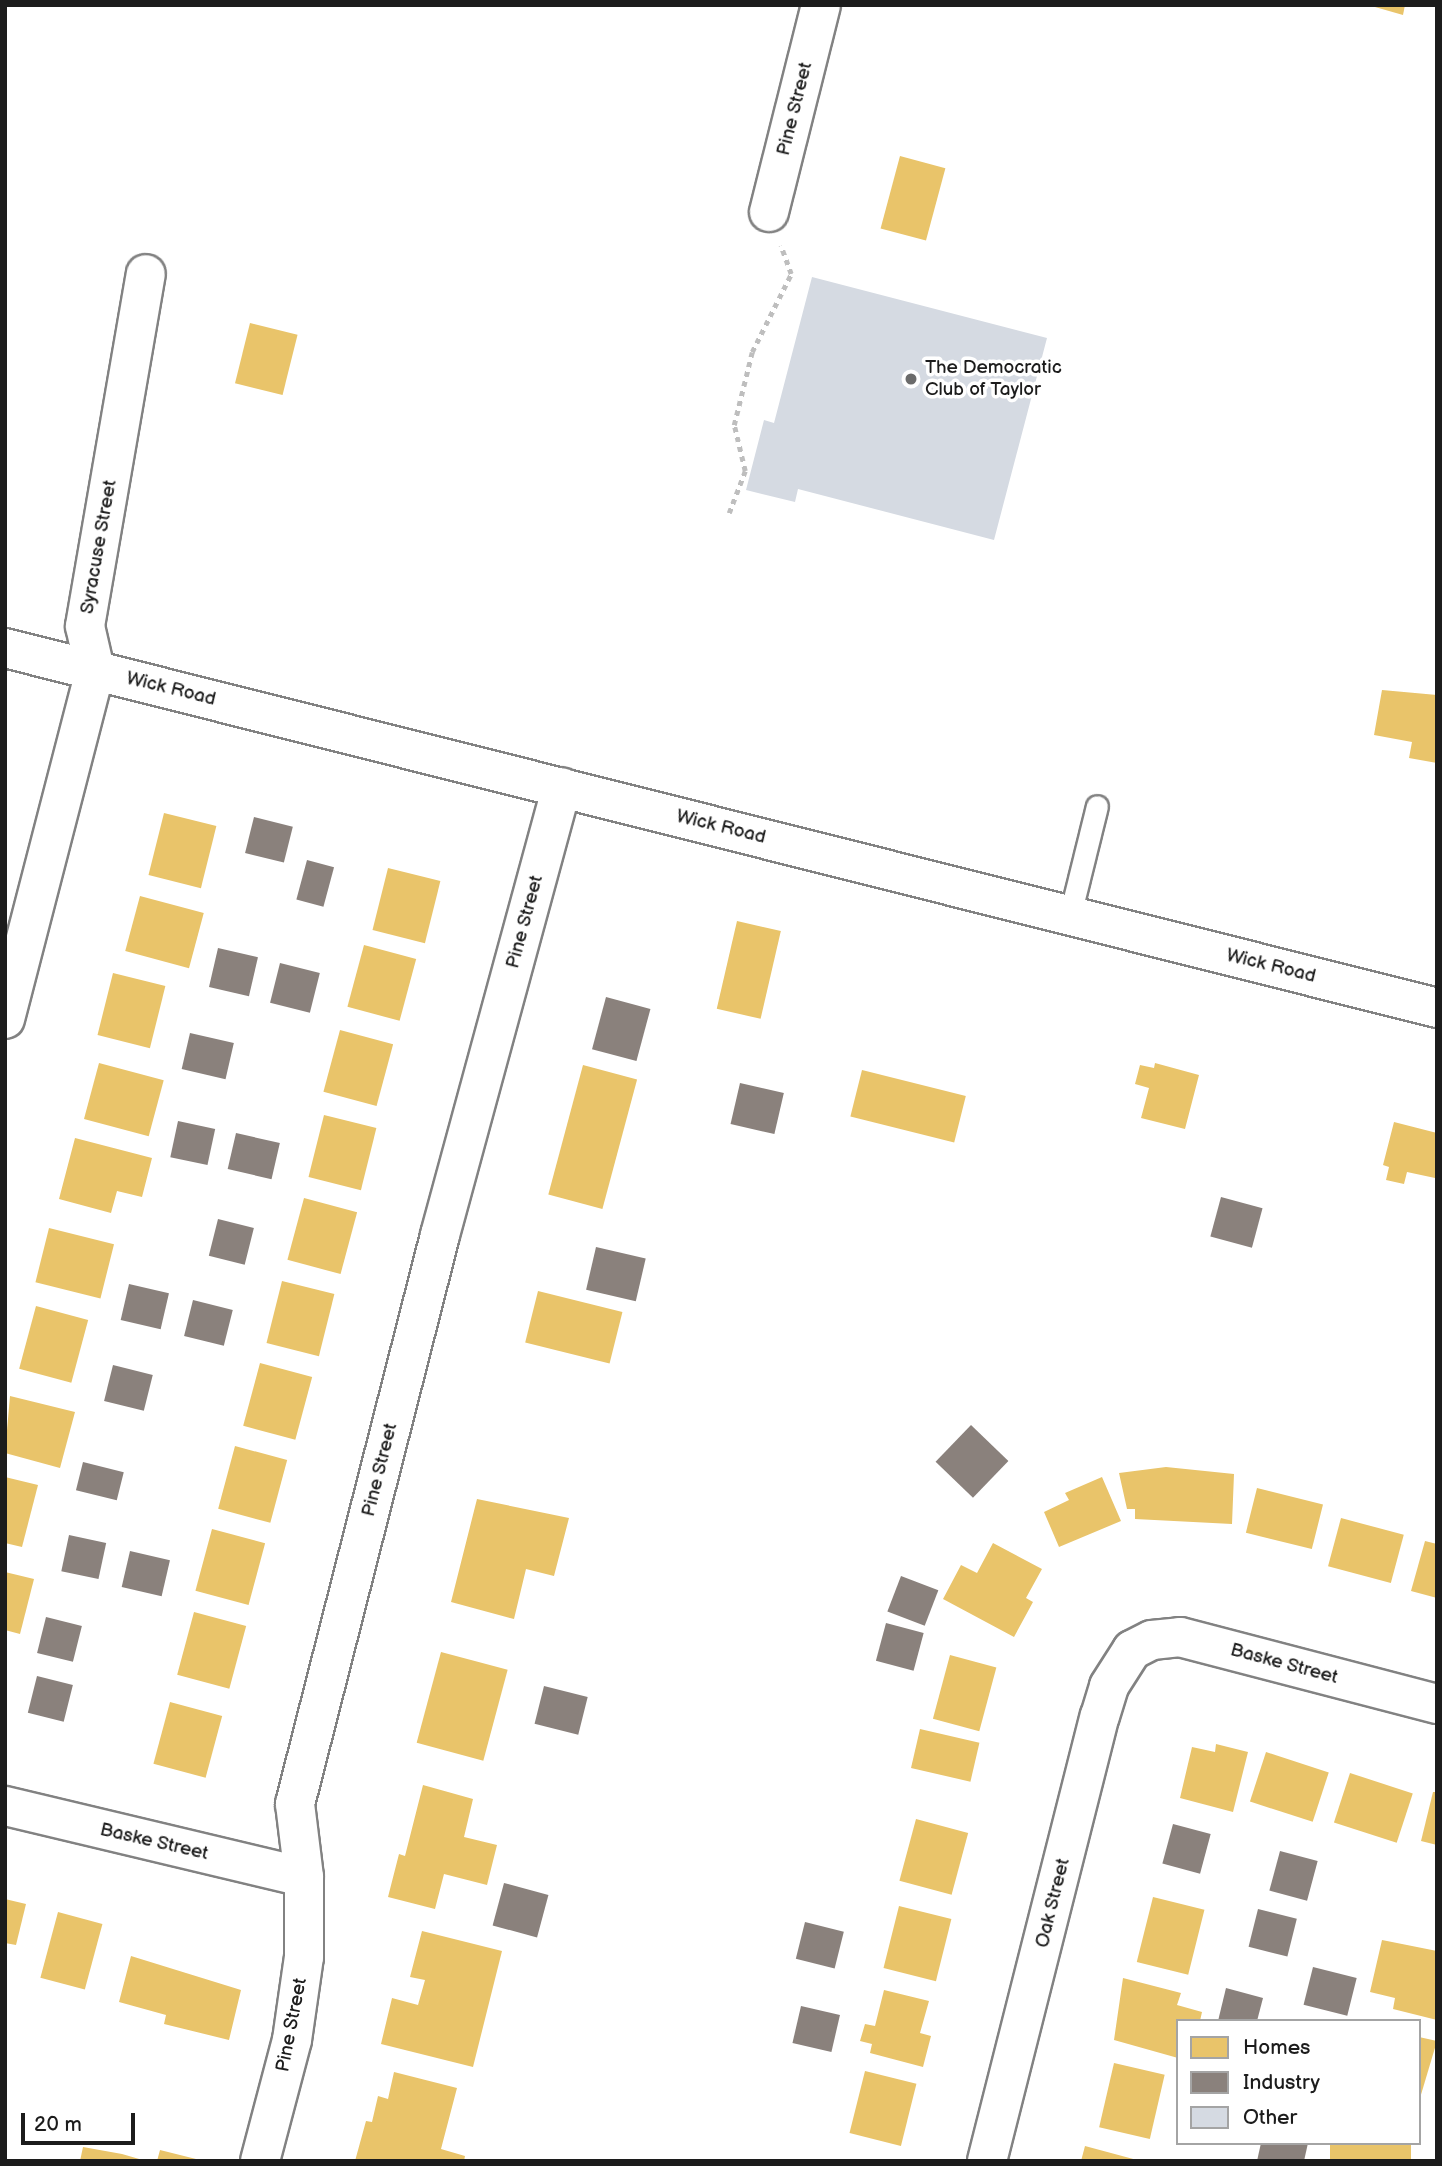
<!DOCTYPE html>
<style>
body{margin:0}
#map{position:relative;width:1442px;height:2166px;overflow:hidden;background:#fff;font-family:"Balsamiq Sans",sans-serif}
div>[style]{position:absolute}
.homes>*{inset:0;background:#e9c46a;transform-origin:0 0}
.industry>*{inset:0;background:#8a817c;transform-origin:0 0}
.building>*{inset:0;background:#d5dae2}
.path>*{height:4.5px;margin-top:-2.25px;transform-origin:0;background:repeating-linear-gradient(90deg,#bebebe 0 5px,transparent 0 10px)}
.roads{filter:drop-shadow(2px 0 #828282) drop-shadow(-2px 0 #828282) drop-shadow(0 2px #828282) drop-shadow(0 -2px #828282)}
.lane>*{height:21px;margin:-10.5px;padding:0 10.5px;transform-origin:10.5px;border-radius:10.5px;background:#fff}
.street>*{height:38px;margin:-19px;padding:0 19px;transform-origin:19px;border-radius:19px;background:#fff}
.secondary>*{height:38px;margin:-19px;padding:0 19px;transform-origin:19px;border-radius:19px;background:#fff}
.dots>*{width:19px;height:19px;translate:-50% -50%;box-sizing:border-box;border:4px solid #fff;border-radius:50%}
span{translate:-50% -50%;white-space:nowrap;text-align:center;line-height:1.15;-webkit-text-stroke:7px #fff;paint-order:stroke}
.street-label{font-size:19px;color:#1c1c1c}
.poi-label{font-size:19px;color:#1c1c1c}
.left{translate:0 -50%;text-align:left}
.frame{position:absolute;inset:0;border:7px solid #1c1c1c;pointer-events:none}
.legend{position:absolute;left:1176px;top:2019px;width:245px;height:126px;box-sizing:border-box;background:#fff;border:2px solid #a4a4a4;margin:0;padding:9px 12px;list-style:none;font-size:21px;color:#1c1c1c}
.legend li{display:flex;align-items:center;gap:14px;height:35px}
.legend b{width:35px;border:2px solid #a4a4a4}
.scale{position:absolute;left:21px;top:2113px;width:114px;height:32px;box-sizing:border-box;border:4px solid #1c1c1c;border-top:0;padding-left:9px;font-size:21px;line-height:24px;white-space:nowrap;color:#1c1c1c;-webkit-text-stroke:5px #fff;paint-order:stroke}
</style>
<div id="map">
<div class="homes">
<div style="clip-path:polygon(1368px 5px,1405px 5px,1403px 15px)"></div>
<div style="left:900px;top:156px;width:47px;height:75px;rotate:15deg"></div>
<div style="left:250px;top:323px;width:49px;height:62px;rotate:14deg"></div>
<div style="clip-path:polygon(1382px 690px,1437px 695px,1437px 763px,1409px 758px,1412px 742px,1374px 735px)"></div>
<div style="left:164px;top:813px;width:54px;height:64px;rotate:14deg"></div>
<div style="left:388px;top:868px;width:54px;height:64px;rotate:14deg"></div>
<div style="left:140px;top:896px;width:66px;height:57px;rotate:15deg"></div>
<div style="left:737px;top:921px;width:45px;height:90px;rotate:13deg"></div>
<div style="left:364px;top:945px;width:54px;height:64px;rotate:15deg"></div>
<div style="left:113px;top:973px;width:54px;height:64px;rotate:14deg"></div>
<div style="left:340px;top:1030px;width:55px;height:64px;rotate:15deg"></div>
<div style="left:99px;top:1063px;width:67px;height:58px;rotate:15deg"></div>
<div style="clip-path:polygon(1155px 1063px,1199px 1075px,1185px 1129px,1141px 1118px,1149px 1088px,1135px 1084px,1140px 1065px,1154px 1068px)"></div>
<div style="left:583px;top:1065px;width:56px;height:134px;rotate:15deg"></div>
<div style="left:862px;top:1070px;width:107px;height:48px;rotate:14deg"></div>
<div style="left:324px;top:1115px;width:54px;height:64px;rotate:14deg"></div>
<div style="clip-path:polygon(1394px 1122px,1437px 1133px,1435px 1178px,1407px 1172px,1404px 1184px,1386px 1180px,1389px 1167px,1383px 1165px)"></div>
<div style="clip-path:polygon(75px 1138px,152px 1158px,142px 1197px,117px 1191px,111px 1213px,59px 1199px)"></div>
<div style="left:304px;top:1198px;width:55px;height:64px;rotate:15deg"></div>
<div style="left:49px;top:1228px;width:67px;height:56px;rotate:14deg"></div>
<div style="left:282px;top:1281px;width:54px;height:64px;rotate:14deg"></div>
<div style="left:538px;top:1291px;width:87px;height:53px;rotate:14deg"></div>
<div style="left:36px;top:1306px;width:54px;height:65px;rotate:15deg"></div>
<div style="left:260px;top:1363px;width:54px;height:65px;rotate:15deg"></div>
<div style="clip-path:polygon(10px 1396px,75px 1412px,60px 1468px,5px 1453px)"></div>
<div style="left:235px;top:1446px;width:54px;height:65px;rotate:15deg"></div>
<div style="clip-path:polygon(1166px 1467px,1234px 1474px,1232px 1524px,1135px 1519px,1135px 1509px,1127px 1509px,1119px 1473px)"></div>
<div style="clip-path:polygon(5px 1477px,38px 1485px,22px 1547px,5px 1543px)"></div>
<div style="clip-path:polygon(1102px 1477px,1121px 1521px,1059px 1547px,1044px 1512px,1069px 1500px,1065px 1493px)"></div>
<div style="left:1257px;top:1488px;width:68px;height:46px;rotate:14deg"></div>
<div style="clip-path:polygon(477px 1499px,569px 1518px,554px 1576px,526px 1569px,514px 1619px,451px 1602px)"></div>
<div style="left:1341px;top:1518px;width:65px;height:50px;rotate:15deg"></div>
<div style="left:212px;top:1529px;width:55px;height:64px;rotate:15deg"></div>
<div style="clip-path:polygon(1425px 1541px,1437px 1544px,1437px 1598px,1411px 1591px)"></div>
<div style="clip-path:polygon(993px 1543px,1042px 1569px,1026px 1598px,1033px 1602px,1014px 1637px,943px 1599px,961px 1565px,977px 1573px)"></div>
<div style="clip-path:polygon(5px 1572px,34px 1579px,20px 1634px,5px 1630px)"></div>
<div style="left:194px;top:1612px;width:54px;height:65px;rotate:15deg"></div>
<div style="left:441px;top:1652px;width:69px;height:94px;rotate:15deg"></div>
<div style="left:950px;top:1655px;width:48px;height:66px;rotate:15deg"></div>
<div style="left:170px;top:1702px;width:54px;height:64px;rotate:15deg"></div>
<div style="left:920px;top:1729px;width:61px;height:40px;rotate:13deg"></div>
<div style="clip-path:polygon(1216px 1744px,1248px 1752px,1233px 1812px,1180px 1798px,1192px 1747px,1215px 1752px)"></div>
<div style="left:1266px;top:1752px;width:66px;height:52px;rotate:18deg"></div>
<div style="left:1350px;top:1773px;width:66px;height:52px;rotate:18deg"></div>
<div style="clip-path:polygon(423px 1785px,473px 1799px,464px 1837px,497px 1845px,487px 1885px,444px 1874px,435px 1909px,388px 1897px,399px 1854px,405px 1856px)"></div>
<div style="clip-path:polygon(1433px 1792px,1437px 1792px,1437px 1845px,1421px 1841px)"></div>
<div style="left:916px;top:1819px;width:54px;height:64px;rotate:15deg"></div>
<div style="left:1153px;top:1897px;width:53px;height:67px;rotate:14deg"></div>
<div style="clip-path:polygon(5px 1899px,26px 1904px,16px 1945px,5px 1943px)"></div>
<div style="left:899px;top:1906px;width:54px;height:64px;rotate:14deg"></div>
<div style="left:58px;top:1912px;width:46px;height:68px;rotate:15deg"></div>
<div style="clip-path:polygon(422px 1931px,502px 1951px,473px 2067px,381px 2044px,392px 1998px,418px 2005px,425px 1980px,410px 1977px)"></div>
<div style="clip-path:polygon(1382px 1940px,1437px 1951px,1437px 2020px,1393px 2009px,1395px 1998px,1370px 1992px)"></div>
<div style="clip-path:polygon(131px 1956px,241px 1990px,229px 2040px,164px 2024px,166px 2015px,119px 2002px)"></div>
<div style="clip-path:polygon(1123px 1978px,1181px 1993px,1177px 2005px,1202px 2012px,1200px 2021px,1178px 2021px,1178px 2058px,1114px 2040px)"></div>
<div style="clip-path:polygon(884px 1990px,929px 2001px,920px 2033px,931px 2036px,923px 2067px,870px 2053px,872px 2044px,860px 2041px,865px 2024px,875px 2026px)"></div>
<div style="clip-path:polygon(1419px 2037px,1437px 2041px,1420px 2098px,1419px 2098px)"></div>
<div style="left:1114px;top:2063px;width:52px;height:66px;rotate:13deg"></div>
<div style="left:865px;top:2071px;width:53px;height:64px;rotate:14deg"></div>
<div style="clip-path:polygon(394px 2072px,457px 2088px,441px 2149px,465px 2156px,464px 2161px,355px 2161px,366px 2121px,372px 2122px,378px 2096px,388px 2099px)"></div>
<div style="left:1330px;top:2143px;width:81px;height:18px"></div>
<div style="clip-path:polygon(1085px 2146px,1137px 2160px,1137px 2161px,1081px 2161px)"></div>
<div style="clip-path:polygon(83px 2147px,122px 2154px,146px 2161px,80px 2161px)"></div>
<div style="clip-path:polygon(160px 2150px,200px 2160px,199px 2161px,157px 2161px)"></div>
</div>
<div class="industry">
<div style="left:254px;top:817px;width:40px;height:37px;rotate:14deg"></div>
<div style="left:307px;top:860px;width:28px;height:41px;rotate:15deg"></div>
<div style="left:218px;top:948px;width:41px;height:40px;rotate:13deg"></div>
<div style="left:280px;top:963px;width:41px;height:41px;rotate:14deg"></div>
<div style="left:606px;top:997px;width:46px;height:54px;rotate:15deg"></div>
<div style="left:190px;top:1033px;width:45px;height:37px;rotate:13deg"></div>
<div style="left:740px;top:1083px;width:45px;height:42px;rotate:13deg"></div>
<div style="left:178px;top:1121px;width:38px;height:37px;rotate:12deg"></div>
<div style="left:236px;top:1133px;width:45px;height:37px;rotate:13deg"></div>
<div style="left:1221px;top:1197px;width:43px;height:41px;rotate:15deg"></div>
<div style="left:218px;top:1219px;width:37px;height:38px;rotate:14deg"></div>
<div style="left:596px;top:1247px;width:51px;height:44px;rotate:13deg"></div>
<div style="left:129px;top:1284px;width:41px;height:37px;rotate:13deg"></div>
<div style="left:193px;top:1300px;width:41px;height:37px;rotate:14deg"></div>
<div style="left:113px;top:1365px;width:41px;height:37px;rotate:14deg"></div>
<div style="left:971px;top:1425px;width:52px;height:51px;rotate:44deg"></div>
<div style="left:83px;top:1462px;width:42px;height:29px;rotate:14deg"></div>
<div style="left:69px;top:1535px;width:38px;height:37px;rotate:12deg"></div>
<div style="left:130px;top:1551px;width:41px;height:37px;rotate:13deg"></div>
<div style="left:901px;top:1576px;width:40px;height:38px;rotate:21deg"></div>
<div style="left:46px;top:1617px;width:37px;height:37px;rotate:14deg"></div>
<div style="left:886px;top:1623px;width:39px;height:39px;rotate:15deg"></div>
<div style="left:37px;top:1676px;width:37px;height:38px;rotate:14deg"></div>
<div style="left:544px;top:1686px;width:45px;height:39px;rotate:14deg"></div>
<div style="left:1173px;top:1824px;width:39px;height:41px;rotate:15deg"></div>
<div style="left:1280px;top:1851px;width:39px;height:41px;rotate:15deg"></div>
<div style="left:504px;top:1883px;width:46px;height:44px;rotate:15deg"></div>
<div style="left:1258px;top:1909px;width:40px;height:39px;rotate:14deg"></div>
<div style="left:805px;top:1922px;width:40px;height:38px;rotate:14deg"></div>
<div style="left:1313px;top:1967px;width:45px;height:39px;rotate:14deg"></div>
<div style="clip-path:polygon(1226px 1988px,1263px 1998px,1257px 2021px,1218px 2021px)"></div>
<div style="left:801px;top:2006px;width:40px;height:38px;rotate:13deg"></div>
<div style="clip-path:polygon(1261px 2143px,1308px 2143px,1304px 2161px,1257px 2161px)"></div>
</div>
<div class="building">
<div style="clip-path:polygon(812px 277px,1047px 338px,994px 540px,798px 489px,795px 502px,746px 490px,764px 420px,774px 423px)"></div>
</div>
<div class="path">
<div style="left:729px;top:513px;width:45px;rotate:-69.1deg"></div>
<div style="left:745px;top:471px;width:47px;rotate:-103.4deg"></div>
<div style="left:734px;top:425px;width:75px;rotate:-76.1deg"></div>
<div style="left:752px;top:352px;width:87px;rotate:-63.4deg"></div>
<div style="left:791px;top:274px;width:30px;rotate:-110deg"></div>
</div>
<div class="roads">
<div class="lane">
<div style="left:1070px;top:915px;width:112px;rotate:-76.1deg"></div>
</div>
<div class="street">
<div style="left:769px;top:212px;width:213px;rotate:-75.9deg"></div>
<div style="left:5px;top:1019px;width:360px;rotate:-75.5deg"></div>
<div style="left:95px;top:670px;width:45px;rotate:-102.8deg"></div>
<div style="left:85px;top:626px;width:357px;rotate:-80.2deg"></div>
<div style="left:5px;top:1806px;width:307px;rotate:13.4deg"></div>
<div style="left:260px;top:2161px;width:125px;rotate:-75.2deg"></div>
<div style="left:292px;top:2040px;width:84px;rotate:-81.8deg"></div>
<div style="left:304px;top:1957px;width:80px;rotate:-90deg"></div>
<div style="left:304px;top:1877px;width:74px;rotate:-97deg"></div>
<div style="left:295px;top:1804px;width:587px;rotate:-75.7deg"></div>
<div style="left:440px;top:1235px;width:464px;rotate:-74.8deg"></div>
<div style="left:987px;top:2161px;width:459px;rotate:-75.8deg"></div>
<div style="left:1100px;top:1716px;width:31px;rotate:-73deg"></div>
<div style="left:1109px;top:1686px;width:43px;rotate:-57.4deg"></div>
<div style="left:1132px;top:1650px;width:22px;rotate:-27deg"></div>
<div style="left:1152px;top:1640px;width:28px;rotate:-6deg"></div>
<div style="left:1180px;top:1637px;width:266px;rotate:14.6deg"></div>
</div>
<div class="secondary">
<div style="left:5px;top:648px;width:1477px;rotate:14.11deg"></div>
</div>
</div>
<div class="dots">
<div style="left:911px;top:379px;background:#6b6b6b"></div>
</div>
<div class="street-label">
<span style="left:795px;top:109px;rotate:-76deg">Pine Street</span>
<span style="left:99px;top:547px;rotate:-80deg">Syracuse Street</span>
<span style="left:171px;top:689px;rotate:14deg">Wick Road</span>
<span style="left:721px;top:827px;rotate:14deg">Wick Road</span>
<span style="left:525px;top:922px;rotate:-75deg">Pine Street</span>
<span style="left:1271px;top:966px;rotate:14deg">Wick Road</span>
<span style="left:380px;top:1470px;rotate:-76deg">Pine Street</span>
<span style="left:1284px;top:1664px;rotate:15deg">Baske Street</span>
<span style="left:154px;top:1842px;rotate:13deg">Baske Street</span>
<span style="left:1053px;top:1903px;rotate:-76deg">Oak Street</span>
<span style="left:292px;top:2025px;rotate:-79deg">Pine Street</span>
</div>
<div class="poi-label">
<span class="left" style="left:925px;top:379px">The Democratic<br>Club of Taylor</span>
</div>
<div class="frame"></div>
<ul class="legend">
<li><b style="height:19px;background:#e9c46a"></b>Homes</li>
<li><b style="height:19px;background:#8a817c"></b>Industry</li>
<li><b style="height:19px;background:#d5dae2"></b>Other</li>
</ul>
<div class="scale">20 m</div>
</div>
